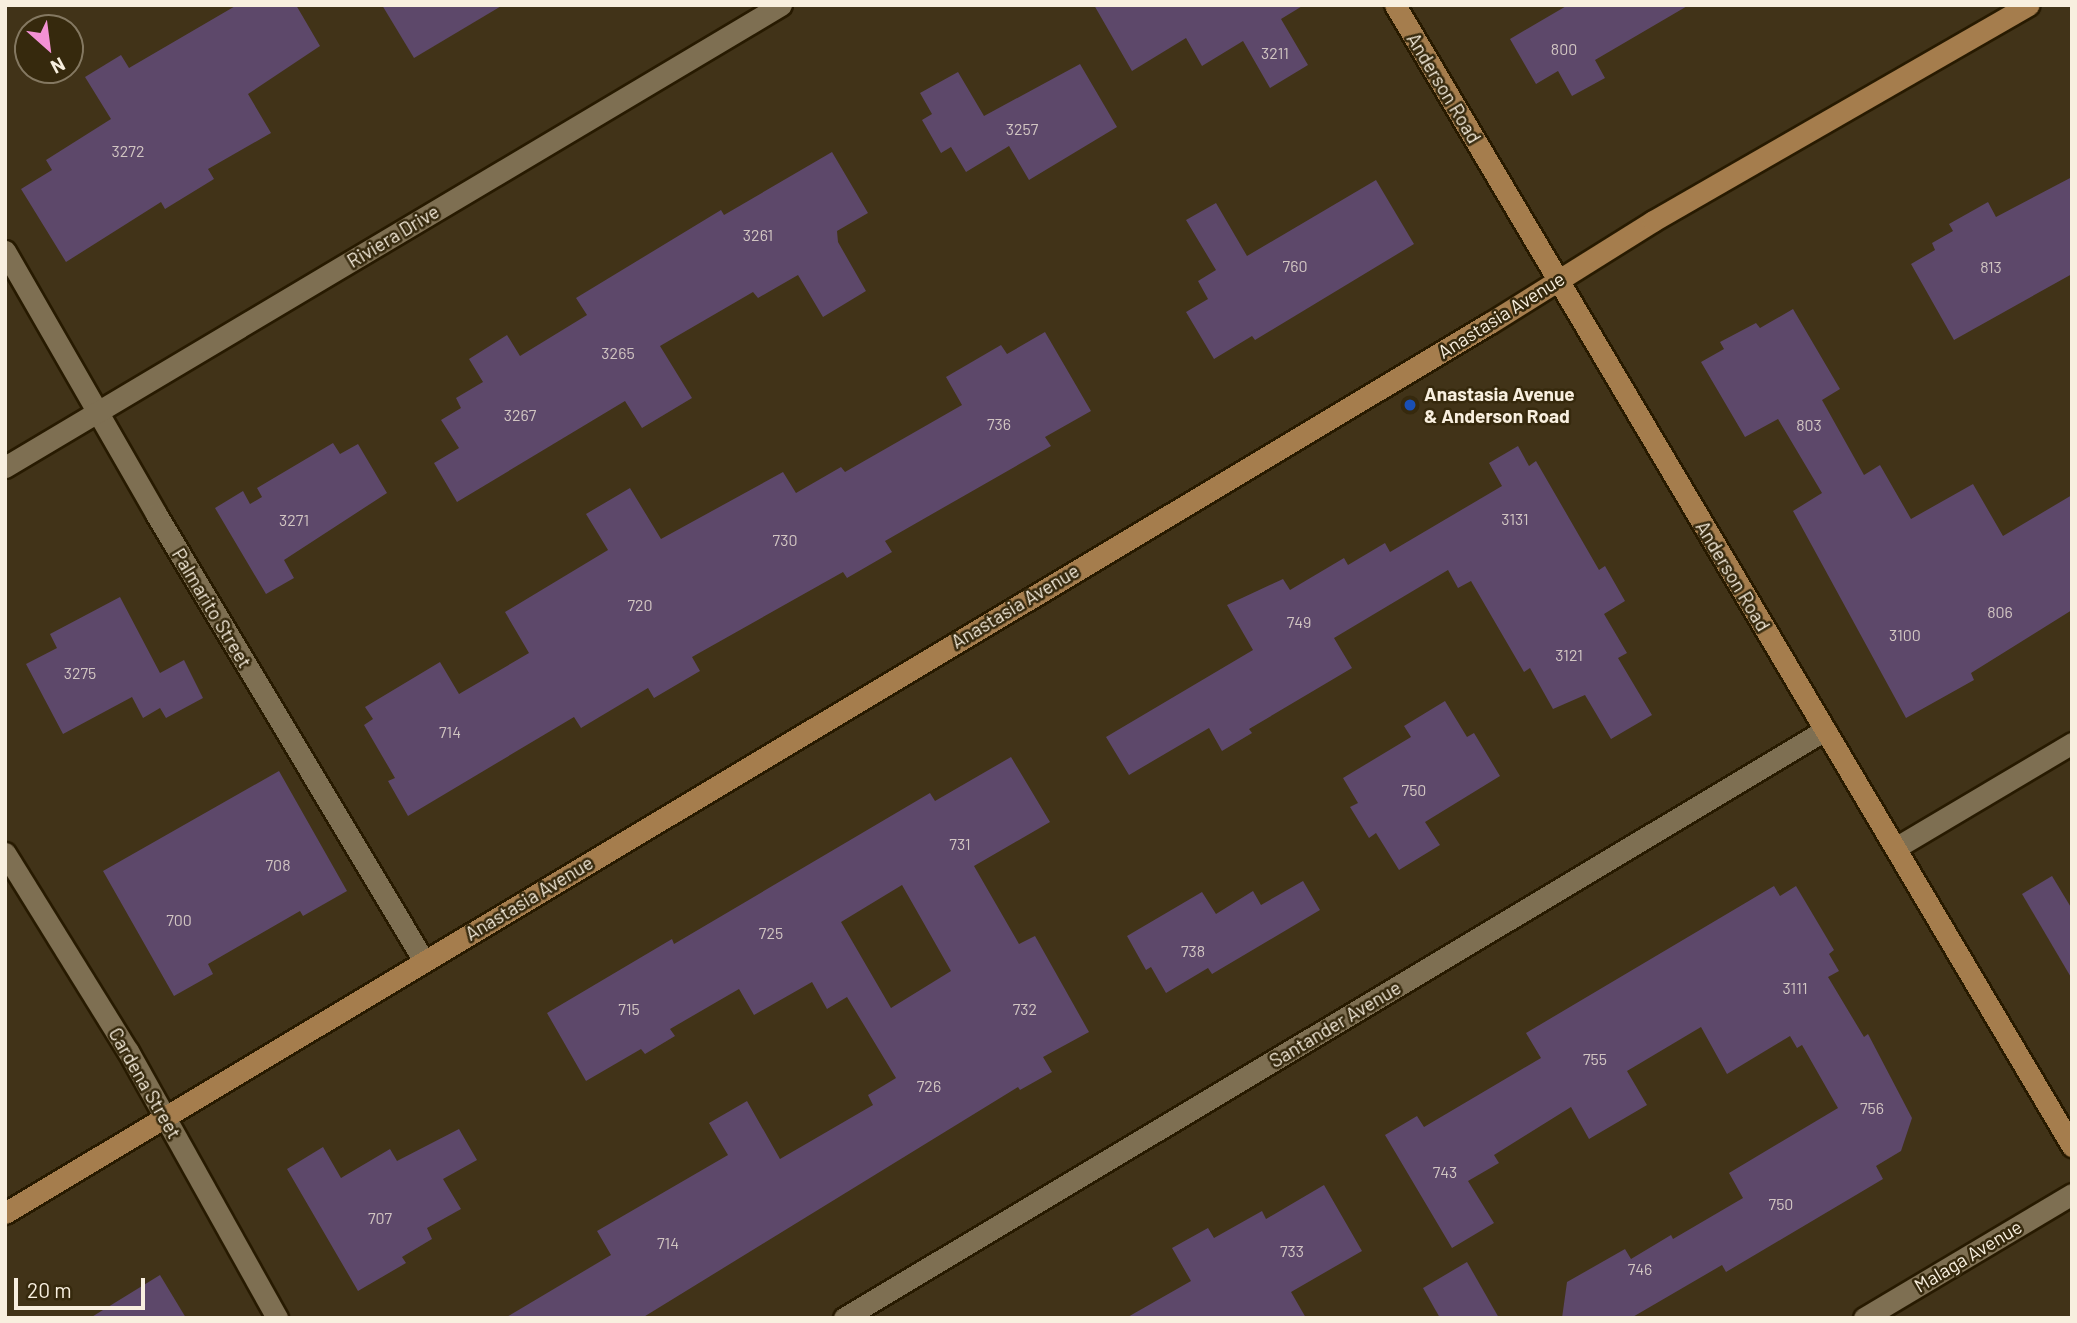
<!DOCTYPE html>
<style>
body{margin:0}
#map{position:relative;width:2077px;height:1323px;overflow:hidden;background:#413318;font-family:Barlow,sans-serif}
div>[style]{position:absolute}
.building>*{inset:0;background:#5d486a}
.roads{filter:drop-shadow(2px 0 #271a00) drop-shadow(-2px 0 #271a00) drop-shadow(0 2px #271a00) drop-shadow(0 -2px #271a00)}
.street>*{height:21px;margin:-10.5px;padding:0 10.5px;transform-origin:10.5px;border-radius:10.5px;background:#7e6f52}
.secondary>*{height:21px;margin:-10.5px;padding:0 10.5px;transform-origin:10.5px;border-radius:10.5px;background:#a57d4d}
.dots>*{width:19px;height:19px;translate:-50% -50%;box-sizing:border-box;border:4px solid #36290d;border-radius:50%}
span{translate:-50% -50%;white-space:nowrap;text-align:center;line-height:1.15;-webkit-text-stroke:5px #36290d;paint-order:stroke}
.number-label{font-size:16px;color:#d1c5c2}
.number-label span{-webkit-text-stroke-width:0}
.street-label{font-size:19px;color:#f8efdf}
.poi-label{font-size:19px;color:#f8efdf;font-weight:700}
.left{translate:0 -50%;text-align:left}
.frame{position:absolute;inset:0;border:7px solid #f8efdf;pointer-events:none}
.north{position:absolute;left:14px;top:14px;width:70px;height:70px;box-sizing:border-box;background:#36290d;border:2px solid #847861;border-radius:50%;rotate:152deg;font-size:19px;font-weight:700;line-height:28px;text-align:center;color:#f8efdf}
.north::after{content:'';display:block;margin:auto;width:24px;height:32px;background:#f391d5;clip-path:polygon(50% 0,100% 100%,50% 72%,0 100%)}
.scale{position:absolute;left:14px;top:1278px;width:131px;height:32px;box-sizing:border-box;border:4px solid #f8efdf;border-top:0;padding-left:9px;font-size:21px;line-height:24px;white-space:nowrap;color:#f8efdf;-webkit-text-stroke:5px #36290d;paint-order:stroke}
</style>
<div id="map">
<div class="building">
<div style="clip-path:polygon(237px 5px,296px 5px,320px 46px,248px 94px,271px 133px,208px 169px,214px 179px,165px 209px,161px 202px,66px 262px,21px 189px,52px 170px,46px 160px,111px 119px,85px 77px,121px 55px,129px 68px)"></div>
<div style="clip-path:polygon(382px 5px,503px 5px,414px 58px)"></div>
<div style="clip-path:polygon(1094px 5px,1304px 5px,1281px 19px,1308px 65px,1270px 88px,1243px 41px,1202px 66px,1186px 38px,1132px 71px)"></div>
<div style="clip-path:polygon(1568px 5px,1689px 5px,1595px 60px,1605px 78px,1572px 96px,1558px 71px,1536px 84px,1510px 39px)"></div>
<div style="clip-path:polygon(1080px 64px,1117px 127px,1029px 180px,1009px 146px,966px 172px,951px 147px,941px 153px,922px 120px,932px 114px,920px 93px,958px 72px,984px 116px)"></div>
<div style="clip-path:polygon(832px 152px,868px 213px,837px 231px,838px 242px,866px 291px,823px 317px,798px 275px,758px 298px,753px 292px,660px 346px,692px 398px,642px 428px,625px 401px,457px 502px,434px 463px,459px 448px,441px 420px,461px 408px,456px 398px,483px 382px,469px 359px,507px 335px,520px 356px,587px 315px,576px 298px,721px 210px,724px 215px)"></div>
<div style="clip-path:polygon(2072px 177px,2072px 274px,1954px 340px,1911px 264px,1935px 250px,1932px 243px,1953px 231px,1949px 224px,1988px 202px,1996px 217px)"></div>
<div style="clip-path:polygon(1376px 180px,1414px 244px,1255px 340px,1252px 336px,1214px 359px,1186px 312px,1208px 299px,1198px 281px,1216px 270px,1186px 220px,1216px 203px,1247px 256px)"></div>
<div style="clip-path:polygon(1793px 309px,1840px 389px,1822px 400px,1864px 475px,1880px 465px,1911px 519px,1973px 484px,2003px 536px,2072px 495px,2072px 610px,1971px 673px,1974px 680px,1906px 718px,1793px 511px,1822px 493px,1778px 419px,1745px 437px,1701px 362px,1724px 349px,1720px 342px,1756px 323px,1760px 328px)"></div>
<div style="clip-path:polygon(1045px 332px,1091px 411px,1045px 437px,1051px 446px,885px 541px,892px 552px,847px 578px,843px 572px,692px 657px,700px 671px,654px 698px,648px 688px,581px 728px,574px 717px,408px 816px,388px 781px,395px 778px,364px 725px,373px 719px,365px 707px,440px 662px,459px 694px,529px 653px,505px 612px,608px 550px,586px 514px,630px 488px,661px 539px,783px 472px,796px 493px,841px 467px,845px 472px,962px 405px,946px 377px,1001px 345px,1007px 354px)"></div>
<div style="clip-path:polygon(333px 443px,340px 454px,358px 444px,387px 493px,284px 560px,294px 578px,266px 594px,215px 508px,243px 491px,250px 504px,262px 497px,257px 488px)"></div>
<div style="clip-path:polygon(1518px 446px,1529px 466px,1536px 461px,1599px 570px,1605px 566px,1625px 601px,1604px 614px,1627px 653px,1618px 658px,1652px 715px,1611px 739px,1585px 695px,1553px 709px,1530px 668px,1524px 672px,1471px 581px,1458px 588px,1448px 570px,1334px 638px,1352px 668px,1249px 729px,1252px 733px,1222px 751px,1209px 728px,1129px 775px,1106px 737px,1253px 650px,1227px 605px,1283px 579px,1290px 590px,1344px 558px,1348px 565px,1385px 543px,1390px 552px,1502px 486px,1489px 463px)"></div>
<div style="clip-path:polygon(120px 597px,160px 673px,184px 660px,203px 698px,166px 718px,160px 708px,143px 718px,132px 697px,63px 734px,26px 664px,57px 648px,50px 634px)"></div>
<div style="clip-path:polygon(1445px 701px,1467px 737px,1474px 733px,1500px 776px,1425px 822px,1440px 845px,1399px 870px,1376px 833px,1369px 838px,1350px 807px,1358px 803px,1343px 778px,1411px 737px,1404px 726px)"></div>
<div style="clip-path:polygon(evenodd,1011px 757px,1050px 822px,974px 866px,1019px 944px,1035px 936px,1089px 1032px,1043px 1057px,1052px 1072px,1020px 1090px,1018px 1087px,642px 1318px,505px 1318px,611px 1255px,597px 1231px,728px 1155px,709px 1123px,747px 1101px,780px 1159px,873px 1105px,868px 1095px,896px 1078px,847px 997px,827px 1009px,812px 982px,754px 1015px,739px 989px,670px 1029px,675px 1036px,645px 1054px,641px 1049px,586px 1081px,547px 1013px,672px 939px,674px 944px,930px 793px,935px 801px,1011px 757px,902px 885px,951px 971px,891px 1008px,841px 922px,902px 885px)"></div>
<div style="clip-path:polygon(279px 771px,347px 891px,303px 916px,300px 911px,208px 964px,213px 974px,174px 996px,103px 871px)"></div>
<div style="clip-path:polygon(2052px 876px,2072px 909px,2072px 979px,2022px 894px)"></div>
<div style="clip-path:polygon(1303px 881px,1320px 910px,1212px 974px,1208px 968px,1166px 993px,1151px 967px,1146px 970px,1127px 936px,1202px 892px,1216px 914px,1253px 891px,1261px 905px)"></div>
<div style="clip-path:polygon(1774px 886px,1780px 896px,1796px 886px,1834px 950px,1829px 954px,1839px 971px,1828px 977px,1864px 1037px,1868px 1034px,1912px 1118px,1901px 1151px,1876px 1166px,1883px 1179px,1726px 1272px,1722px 1265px,1631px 1318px,1562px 1318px,1567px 1282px,1625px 1249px,1631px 1259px,1671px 1235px,1673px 1239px,1743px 1198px,1729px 1173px,1838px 1108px,1802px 1045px,1797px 1048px,1790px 1036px,1727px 1074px,1701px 1027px,1627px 1071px,1647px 1105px,1589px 1139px,1571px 1107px,1494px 1155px,1499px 1163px,1468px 1181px,1494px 1223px,1452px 1248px,1385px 1135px,1417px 1116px,1424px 1127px,1541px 1058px,1526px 1033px)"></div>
<div style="clip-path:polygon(459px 1129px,477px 1160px,443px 1179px,461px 1209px,427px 1228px,432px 1239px,402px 1257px,406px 1263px,358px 1291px,287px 1169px,323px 1147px,341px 1178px,390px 1149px,397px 1161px)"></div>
<div style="clip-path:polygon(1324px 1185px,1362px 1251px,1291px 1292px,1306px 1318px,1126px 1318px,1191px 1281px,1172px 1248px,1208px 1228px,1214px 1238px,1262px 1211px,1266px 1219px)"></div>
<div style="clip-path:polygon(1467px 1262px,1499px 1318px,1440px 1318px,1423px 1288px)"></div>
<div style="clip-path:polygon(160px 1275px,186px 1318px,90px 1318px)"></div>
</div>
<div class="roads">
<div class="street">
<div style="left:5px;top:251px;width:303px;rotate:60.1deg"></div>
<div style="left:156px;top:514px;width:521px;rotate:59.06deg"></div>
<div style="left:5px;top:467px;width:903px;rotate:-30.77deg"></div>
<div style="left:1897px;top:847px;width:204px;rotate:-30.7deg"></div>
<div style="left:5px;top:853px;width:233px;rotate:58.2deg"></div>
<div style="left:128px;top:1051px;width:306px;rotate:60.8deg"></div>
<div style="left:844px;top:1318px;width:1144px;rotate:-30.94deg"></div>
<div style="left:1864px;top:1318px;width:242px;rotate:-30.8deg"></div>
</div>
<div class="secondary">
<div style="left:1395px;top:5px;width:1327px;rotate:59.32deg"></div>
<div style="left:5px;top:1213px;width:1731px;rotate:-30.94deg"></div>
<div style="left:1490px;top:323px;width:192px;rotate:-32deg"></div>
<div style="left:1653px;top:221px;width:433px;rotate:-29.9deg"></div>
</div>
</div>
<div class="dots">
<div style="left:1410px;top:405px;background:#1a4fb4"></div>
</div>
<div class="number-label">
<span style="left:1564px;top:49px">800</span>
<span style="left:1275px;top:53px">3211</span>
<span style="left:1022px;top:129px">3257</span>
<span style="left:128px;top:151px">3272</span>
<span style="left:758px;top:235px">3261</span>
<span style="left:1295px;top:266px">760</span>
<span style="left:1991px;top:267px">813</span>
<span style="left:618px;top:353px">3265</span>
<span style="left:520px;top:415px">3267</span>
<span style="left:999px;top:424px">736</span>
<span style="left:1809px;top:425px">803</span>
<span style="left:1515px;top:519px">3131</span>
<span style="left:294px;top:520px">3271</span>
<span style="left:785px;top:540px">730</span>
<span style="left:640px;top:605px">720</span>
<span style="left:2000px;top:612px">806</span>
<span style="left:1299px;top:622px">749</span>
<span style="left:1905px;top:635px">3100</span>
<span style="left:1569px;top:655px">3121</span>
<span style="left:80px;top:673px">3275</span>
<span style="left:450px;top:732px">714</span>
<span style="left:1414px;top:790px">750</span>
<span style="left:960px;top:844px">731</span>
<span style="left:278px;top:865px">708</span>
<span style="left:179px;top:920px">700</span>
<span style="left:771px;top:933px">725</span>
<span style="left:1193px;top:951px">738</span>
<span style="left:1795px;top:988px">3111</span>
<span style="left:629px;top:1009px">715</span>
<span style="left:1025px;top:1009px">732</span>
<span style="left:1595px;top:1059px">755</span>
<span style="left:929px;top:1086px">726</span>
<span style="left:1872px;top:1108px">756</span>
<span style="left:1445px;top:1172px">743</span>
<span style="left:1781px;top:1204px">750</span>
<span style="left:380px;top:1218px">707</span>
<span style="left:668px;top:1243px">714</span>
<span style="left:1292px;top:1251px">733</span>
<span style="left:1640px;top:1269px">746</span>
</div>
<div class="street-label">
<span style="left:1444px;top:88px;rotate:59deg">Anderson Road</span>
<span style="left:393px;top:236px;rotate:-31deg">Riviera Drive</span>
<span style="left:1501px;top:315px;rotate:-32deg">Anastasia Avenue</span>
<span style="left:1733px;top:576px;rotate:59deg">Anderson Road</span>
<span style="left:1015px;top:606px;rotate:-31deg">Anastasia Avenue</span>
<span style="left:212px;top:608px;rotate:59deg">Palmarito Street</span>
<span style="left:529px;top:898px;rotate:-31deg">Anastasia Avenue</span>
<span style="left:1335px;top:1024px;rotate:-31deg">Santander Avenue</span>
<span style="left:145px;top:1083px;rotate:60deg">Cardena Street</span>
<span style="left:1968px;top:1256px;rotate:-31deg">Malaga Avenue</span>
</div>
<div class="poi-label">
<span class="left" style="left:1424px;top:405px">Anastasia Avenue<br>&amp; Anderson Road</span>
</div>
<div class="frame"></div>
<div class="north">N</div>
<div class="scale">20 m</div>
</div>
